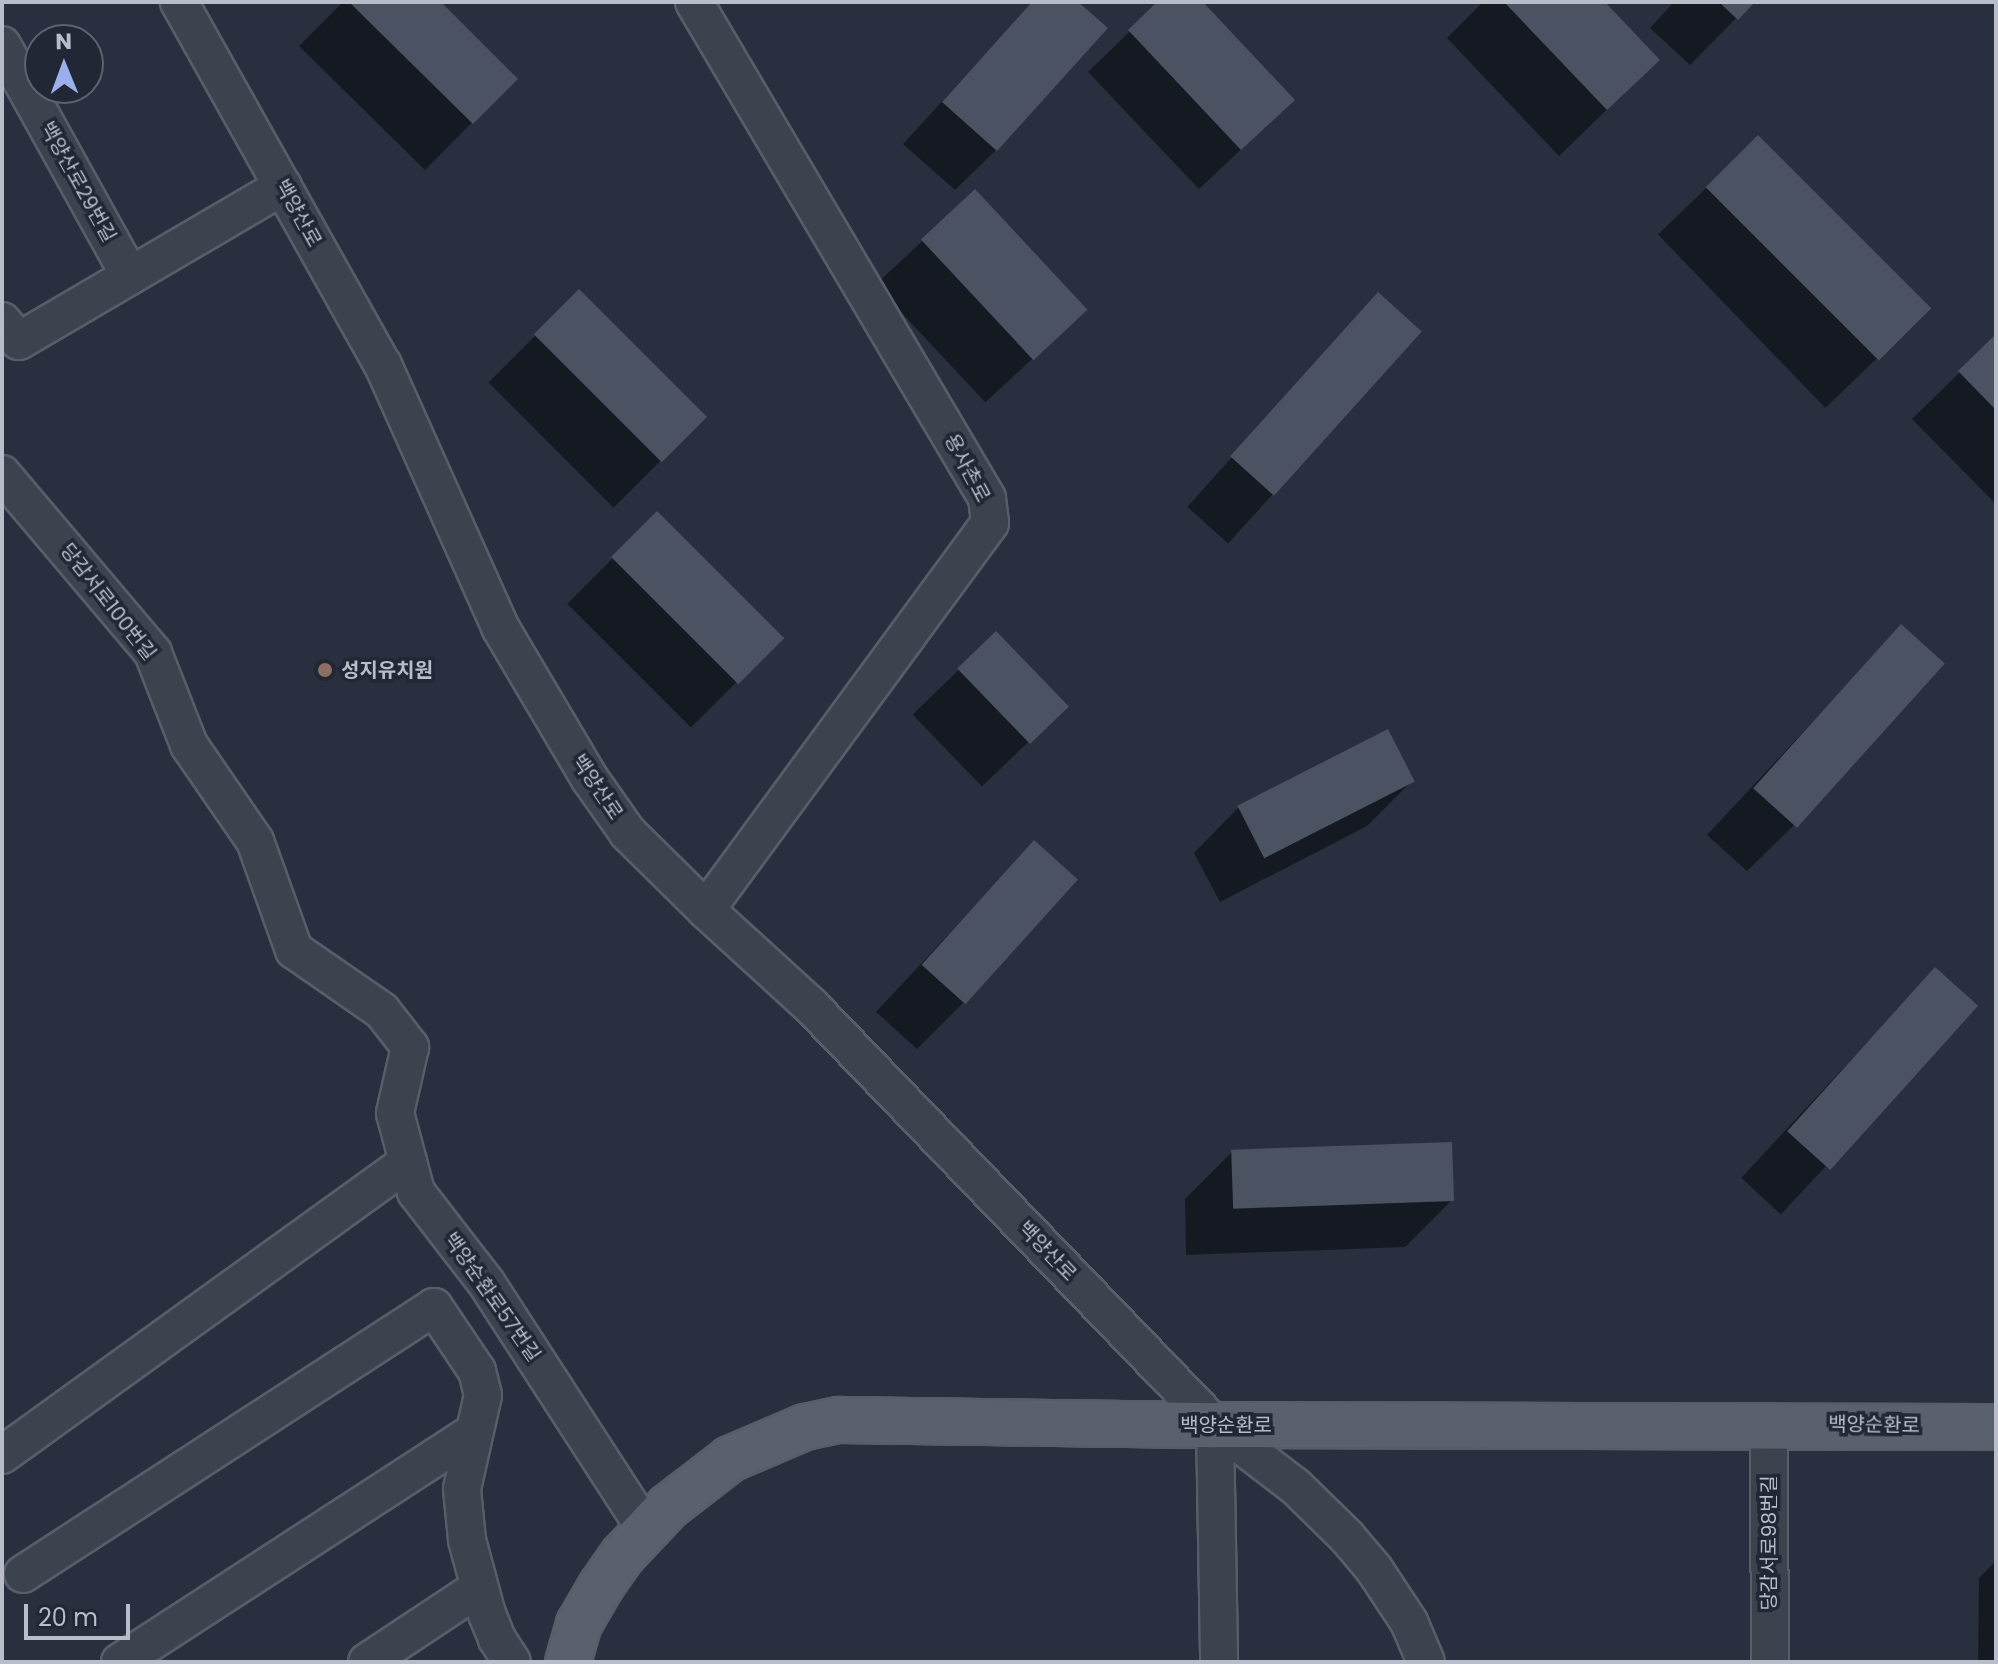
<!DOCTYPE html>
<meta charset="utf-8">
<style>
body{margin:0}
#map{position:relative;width:1998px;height:1664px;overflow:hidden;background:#292f3e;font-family:Poppins,"Noto Sans KR",sans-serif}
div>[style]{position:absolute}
.shadow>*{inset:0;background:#0007;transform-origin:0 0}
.building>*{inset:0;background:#4b5262;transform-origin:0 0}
.roads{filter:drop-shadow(2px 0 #585d69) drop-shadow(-2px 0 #585d69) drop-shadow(0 2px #585d69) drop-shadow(0 -2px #585d69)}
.minor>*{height:36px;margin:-18px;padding:0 18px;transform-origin:18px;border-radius:18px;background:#3d424f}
.major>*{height:44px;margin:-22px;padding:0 22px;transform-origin:22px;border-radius:22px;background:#5b606e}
.dots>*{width:22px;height:22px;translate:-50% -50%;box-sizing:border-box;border:4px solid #212734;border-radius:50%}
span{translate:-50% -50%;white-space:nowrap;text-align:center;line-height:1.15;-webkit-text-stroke:7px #212734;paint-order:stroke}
.street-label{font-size:20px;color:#b9bdc9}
.poi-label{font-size:20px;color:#b9bdc9;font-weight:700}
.left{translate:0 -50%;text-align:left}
.frame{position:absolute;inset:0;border:4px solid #b9bdc9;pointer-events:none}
.north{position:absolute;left:24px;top:24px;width:80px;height:80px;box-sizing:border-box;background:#212734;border:2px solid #5e6370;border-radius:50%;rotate:359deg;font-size:22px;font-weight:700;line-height:32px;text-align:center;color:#b9bdc9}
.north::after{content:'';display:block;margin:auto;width:28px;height:36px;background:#9bafed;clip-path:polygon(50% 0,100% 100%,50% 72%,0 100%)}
.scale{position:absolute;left:24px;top:1604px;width:106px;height:36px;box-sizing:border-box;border:4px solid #b9bdc9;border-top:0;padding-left:10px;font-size:24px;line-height:28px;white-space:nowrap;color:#b9bdc9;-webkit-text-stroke:6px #212734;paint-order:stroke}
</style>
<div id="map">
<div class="shadow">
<div style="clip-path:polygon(343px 2px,438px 2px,515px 79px,425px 170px,299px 46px)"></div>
<div style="clip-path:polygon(1033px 2px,1075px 2px,996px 150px,955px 190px,903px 144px)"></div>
<div style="clip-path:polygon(1160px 2px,1200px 2px,1251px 140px,1199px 189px,1088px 72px)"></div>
<div style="clip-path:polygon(1483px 2px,1603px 2px,1658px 60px,1559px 156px,1447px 38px)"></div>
<div style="clip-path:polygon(1674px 2px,1752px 2px,1690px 65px,1650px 28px)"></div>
<div style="left:1758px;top:138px;width:241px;height:139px;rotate:46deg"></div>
<div style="left:975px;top:192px;width:161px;height:136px;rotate:47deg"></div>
<div style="left:579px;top:292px;width:177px;height:128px;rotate:45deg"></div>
<div style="left:1378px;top:295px;width:55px;height:285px;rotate:42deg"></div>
<div style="clip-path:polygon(1996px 337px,1996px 504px,1912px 419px)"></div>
<div style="left:657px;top:514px;width:175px;height:127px;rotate:45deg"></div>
<div style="clip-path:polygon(1901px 627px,1794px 825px,1747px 871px,1707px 835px)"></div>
<div style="left:996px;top:634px;width:100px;height:116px;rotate:46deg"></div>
<div style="clip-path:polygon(1412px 781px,1367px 826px,1220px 902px,1194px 853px,1239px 807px)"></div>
<div style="clip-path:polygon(1034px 843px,964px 1002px,917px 1049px,876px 1012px)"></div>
<div style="left:1935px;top:970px;width:54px;height:284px;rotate:43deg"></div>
<div style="clip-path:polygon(1232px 1152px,1452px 1200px,1405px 1247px,1186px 1255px,1185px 1199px)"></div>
<div style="clip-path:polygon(1996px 1561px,1996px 1662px,1978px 1662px,1979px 1578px)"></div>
</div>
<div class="building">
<div style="clip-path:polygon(349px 2px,441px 2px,518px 79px,473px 124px)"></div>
<div style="clip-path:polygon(1032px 2px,1078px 2px,1108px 28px,997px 151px,942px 102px)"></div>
<div style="clip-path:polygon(1157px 2px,1203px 2px,1295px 100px,1241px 150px,1128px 30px)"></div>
<div style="clip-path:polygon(1504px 2px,1605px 2px,1660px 60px,1607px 110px)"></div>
<div style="clip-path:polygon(1719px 2px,1755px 2px,1738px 20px)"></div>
<div style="left:1758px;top:135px;width:245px;height:74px;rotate:45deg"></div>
<div style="left:975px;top:189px;width:165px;height:74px;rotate:47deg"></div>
<div style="left:579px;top:289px;width:181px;height:64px;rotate:45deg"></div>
<div style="left:1378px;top:292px;width:59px;height:221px;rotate:42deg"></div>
<div style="clip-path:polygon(1996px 334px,1996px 410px,1958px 371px)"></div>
<div style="left:657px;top:511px;width:180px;height:65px;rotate:45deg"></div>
<div style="left:1901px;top:624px;width:59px;height:221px;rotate:42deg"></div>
<div style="left:996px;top:631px;width:105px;height:54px;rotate:46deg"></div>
<div style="left:1388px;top:729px;width:59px;height:169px;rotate:63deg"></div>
<div style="left:1034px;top:840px;width:59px;height:168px;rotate:42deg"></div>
<div style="left:1935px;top:967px;width:58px;height:221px;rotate:42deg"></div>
<div style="left:1452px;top:1142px;width:59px;height:221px;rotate:88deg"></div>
</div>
<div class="roads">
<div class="minor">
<div style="left:179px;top:2px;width:416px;rotate:60.7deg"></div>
<div style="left:383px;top:365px;width:287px;rotate:65.9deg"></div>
<div style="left:500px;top:627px;width:177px;rotate:59.4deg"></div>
<div style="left:590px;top:779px;width:66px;rotate:54.9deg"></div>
<div style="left:628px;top:833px;width:110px;rotate:44.6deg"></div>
<div style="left:706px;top:910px;width:142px;rotate:42.4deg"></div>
<div style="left:811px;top:1006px;width:582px;rotate:46.04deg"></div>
<div style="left:1215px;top:1425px;width:102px;rotate:37.4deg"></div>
<div style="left:1296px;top:1487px;width:71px;rotate:44.4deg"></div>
<div style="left:1347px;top:1537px;width:42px;rotate:49.8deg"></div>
<div style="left:1374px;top:1569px;width:64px;rotate:56.6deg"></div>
<div style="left:1409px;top:1622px;width:43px;rotate:67deg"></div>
<div style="left:694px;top:2px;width:576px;rotate:59.43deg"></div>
<div style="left:987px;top:498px;width:25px;rotate:83deg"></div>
<div style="left:990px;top:523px;width:480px;rotate:126.3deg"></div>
<div style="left:2px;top:45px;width:264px;rotate:61deg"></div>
<div style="left:2px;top:321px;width:26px;rotate:50deg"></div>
<div style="left:19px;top:341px;width:306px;rotate:-30.4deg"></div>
<div style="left:2px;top:474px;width:234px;rotate:49.8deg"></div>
<div style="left:153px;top:653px;width:99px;rotate:68.6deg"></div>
<div style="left:189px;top:745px;width:116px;rotate:55.5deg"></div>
<div style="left:255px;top:841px;width:116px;rotate:70.3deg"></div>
<div style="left:294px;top:950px;width:107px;rotate:34.7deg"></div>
<div style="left:382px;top:1011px;width:46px;rotate:52.1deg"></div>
<div style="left:410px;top:1047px;width:68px;rotate:102.8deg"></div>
<div style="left:395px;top:1113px;width:82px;rotate:75.1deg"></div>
<div style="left:416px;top:1192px;width:116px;rotate:52.3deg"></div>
<div style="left:487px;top:1284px;width:293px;rotate:57.1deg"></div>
<div style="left:1769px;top:1424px;width:238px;rotate:89.8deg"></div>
<div style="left:1215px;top:1425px;width:237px;rotate:89deg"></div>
<div style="left:2px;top:1455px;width:501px;rotate:-35.82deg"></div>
<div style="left:23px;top:1574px;width:490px;rotate:-33deg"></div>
<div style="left:434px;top:1307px;width:77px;rotate:56.1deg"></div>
<div style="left:477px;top:1371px;width:25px;rotate:76deg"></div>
<div style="left:483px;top:1395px;width:96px;rotate:102.6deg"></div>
<div style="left:462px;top:1489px;width:51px;rotate:84.4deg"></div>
<div style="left:467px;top:1540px;width:77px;rotate:74.9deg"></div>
<div style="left:487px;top:1614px;width:27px;rotate:68deg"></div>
<div style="left:497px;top:1639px;width:27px;rotate:57deg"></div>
<div style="left:120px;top:1662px;width:422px;rotate:-33deg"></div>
<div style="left:367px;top:1662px;width:134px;rotate:-33.5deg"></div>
</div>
<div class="major">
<div style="left:568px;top:1662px;width:40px;rotate:-74deg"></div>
<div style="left:579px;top:1624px;width:44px;rotate:-59.9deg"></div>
<div style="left:601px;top:1586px;width:38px;rotate:-55deg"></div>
<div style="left:623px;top:1555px;width:66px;rotate:-46.8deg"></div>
<div style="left:668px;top:1507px;width:78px;rotate:-37.7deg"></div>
<div style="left:730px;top:1459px;width:82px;rotate:-23.1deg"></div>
<div style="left:805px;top:1427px;width:35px;rotate:-12deg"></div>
<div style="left:839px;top:1420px;width:376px;rotate:0.8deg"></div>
<div style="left:1215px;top:1425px;width:781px;rotate:0.15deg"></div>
</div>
</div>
<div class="dots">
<div style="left:325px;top:670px;background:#8d6e63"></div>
</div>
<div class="street-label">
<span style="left:78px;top:182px;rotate:61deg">백양산로29번길</span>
<span style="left:298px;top:213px;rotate:61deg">백양산로</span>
<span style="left:967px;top:468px;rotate:62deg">용사촌로</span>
<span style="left:108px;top:602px;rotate:52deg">당감서로100번길</span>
<span style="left:597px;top:787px;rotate:56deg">백양산로</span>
<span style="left:1047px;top:1251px;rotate:46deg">백양산로</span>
<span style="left:492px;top:1297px;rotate:55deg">백양순환로57번길</span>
<span style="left:1226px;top:1425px">백양순환로</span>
<span style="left:1874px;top:1425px;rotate:1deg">백양순환로</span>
<span style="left:1769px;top:1543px;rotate:-90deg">당감서로98번길</span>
</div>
<div class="poi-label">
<span class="left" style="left:341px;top:670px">성지유치원</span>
</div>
<div class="frame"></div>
<div class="north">N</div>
<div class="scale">20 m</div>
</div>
